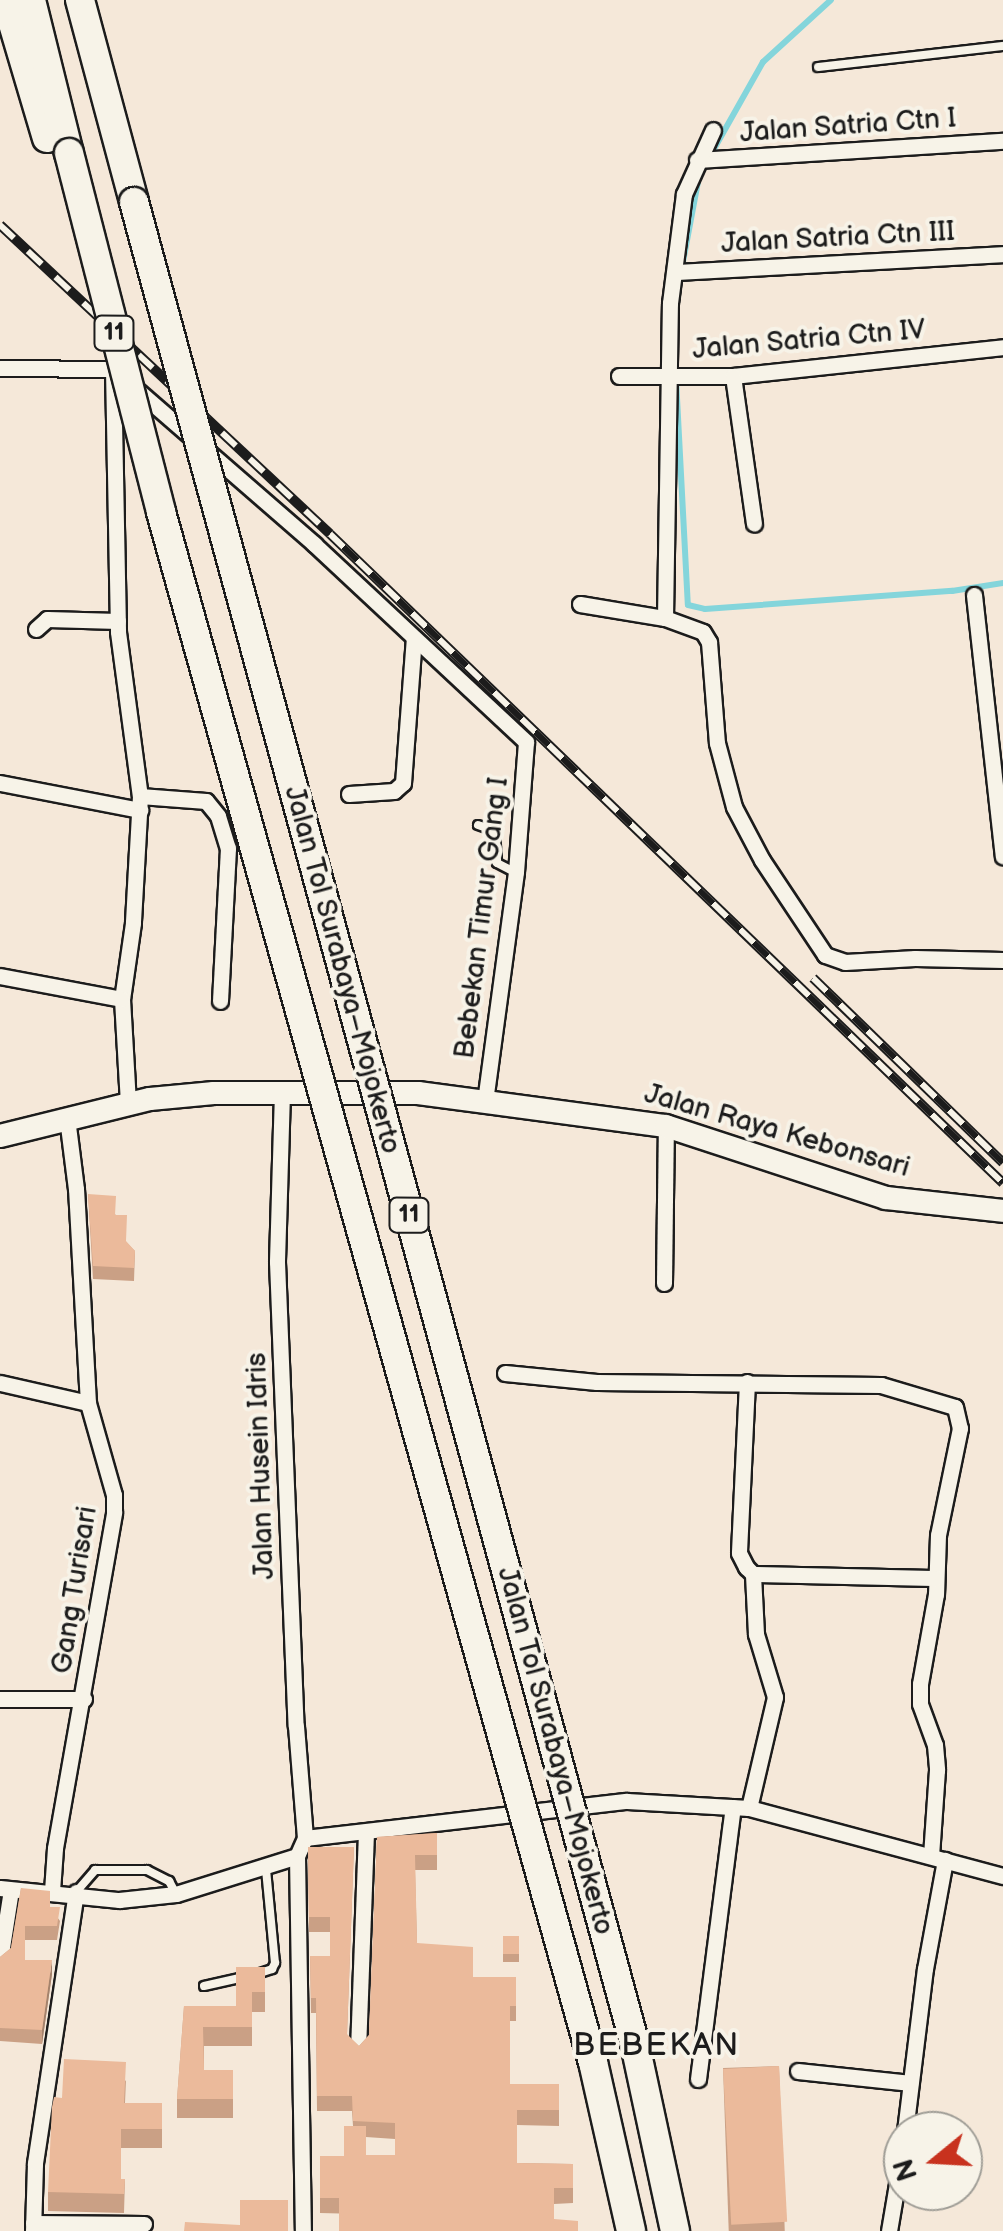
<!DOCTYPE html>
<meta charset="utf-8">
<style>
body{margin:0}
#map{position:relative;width:1003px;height:2231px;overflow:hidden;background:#f5e8d9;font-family:"Balsamiq Sans",sans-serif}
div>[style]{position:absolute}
.stream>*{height:6px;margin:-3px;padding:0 3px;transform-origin:3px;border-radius:3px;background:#84d5db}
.roads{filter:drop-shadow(2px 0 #1c1c1c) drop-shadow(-2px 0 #1c1c1c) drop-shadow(0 2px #1c1c1c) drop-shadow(0 -2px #1c1c1c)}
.lane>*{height:8px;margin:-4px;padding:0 4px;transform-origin:4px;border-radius:4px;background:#f7f3e8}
.street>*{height:15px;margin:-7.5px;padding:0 7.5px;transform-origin:7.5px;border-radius:7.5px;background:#f7f3e8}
.secondary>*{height:22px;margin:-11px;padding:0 11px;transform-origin:11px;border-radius:11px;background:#f7f3e8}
.highway>*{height:28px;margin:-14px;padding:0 14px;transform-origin:14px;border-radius:14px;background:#f7f3e8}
.rail>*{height:10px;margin-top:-5px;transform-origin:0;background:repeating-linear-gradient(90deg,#f7f3e8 0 19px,#1c1c1c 0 38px);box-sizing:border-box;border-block:2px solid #1c1c1c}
.bridges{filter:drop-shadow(2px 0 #1c1c1c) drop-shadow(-2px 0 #1c1c1c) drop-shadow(0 2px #1c1c1c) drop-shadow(0 -2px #1c1c1c)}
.highway-bridge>*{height:28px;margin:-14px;padding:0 14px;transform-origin:14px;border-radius:14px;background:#f7f3e8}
.wall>*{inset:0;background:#caa085;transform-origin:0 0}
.shaded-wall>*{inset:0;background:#a4826c}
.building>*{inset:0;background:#ebba9b;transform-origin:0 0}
span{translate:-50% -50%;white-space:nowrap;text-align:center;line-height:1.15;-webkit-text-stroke:8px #f7f3e8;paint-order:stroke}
.shield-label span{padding:2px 8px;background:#f7f3e8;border:2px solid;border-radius:8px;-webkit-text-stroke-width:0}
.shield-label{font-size:25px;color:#1c1c1c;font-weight:700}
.street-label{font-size:28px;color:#1c1c1c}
.quarter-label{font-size:32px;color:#1c1c1c;letter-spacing:2.5px}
.north{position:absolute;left:883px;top:2111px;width:100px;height:100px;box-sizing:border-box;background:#f7f3e8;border:2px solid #9f9d96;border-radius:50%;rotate:252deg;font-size:28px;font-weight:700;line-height:40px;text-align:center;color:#1c1c1c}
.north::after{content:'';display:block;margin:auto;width:35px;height:45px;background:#c8321e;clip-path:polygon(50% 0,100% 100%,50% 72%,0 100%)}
</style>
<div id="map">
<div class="stream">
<div style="left:710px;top:156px;width:108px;rotate:-60.6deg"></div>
<div style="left:763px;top:62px;width:92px;rotate:-42.4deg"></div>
<div style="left:682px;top:267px;width:93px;rotate:-79.4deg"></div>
<div style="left:676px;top:379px;width:226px;rotate:87deg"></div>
<div style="left:688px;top:605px;width:17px;rotate:13deg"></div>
<div style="left:705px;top:609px;width:248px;rotate:-4.2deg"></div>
<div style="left:952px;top:591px;width:52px;rotate:-8.9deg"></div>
</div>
<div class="roads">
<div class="lane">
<div style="left:818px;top:67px;width:186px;rotate:-6.5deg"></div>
<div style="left:478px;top:825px;width:18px;rotate:19deg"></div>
<div style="left:495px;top:831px;width:32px;rotate:86deg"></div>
<div style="left:497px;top:863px;width:20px;rotate:27deg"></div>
<div style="left:77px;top:1891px;width:28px;rotate:-49deg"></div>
<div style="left:95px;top:1870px;width:52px"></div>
<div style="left:147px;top:1870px;width:25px;rotate:27deg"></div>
<div style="left:169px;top:1881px;width:15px;rotate:62deg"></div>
<div style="left:257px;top:1974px;width:16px;rotate:-18deg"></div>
<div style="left:272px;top:1969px;width:7px;rotate:-63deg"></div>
<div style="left:275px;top:1963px;width:94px;rotate:-95.5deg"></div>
<div style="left:204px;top:1986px;width:41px;rotate:-12.7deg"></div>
</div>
<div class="street">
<div style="left:697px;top:160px;width:307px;rotate:-3.6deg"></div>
<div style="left:675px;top:272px;width:328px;rotate:-3.1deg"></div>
<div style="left:0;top:368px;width:113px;rotate:0.5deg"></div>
<div style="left:113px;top:369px;width:267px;rotate:41deg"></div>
<div style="left:314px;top:544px;width:290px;rotate:43deg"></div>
<div style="left:526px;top:742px;width:130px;rotate:94.4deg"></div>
<div style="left:516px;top:872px;width:230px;rotate:97.7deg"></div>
<div style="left:113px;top:369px;width:263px;rotate:88.9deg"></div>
<div style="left:118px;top:632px;width:165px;rotate:82.4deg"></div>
<div style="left:140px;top:796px;width:127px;rotate:93.2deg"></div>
<div style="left:133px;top:923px;width:77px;rotate:98.2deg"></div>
<div style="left:122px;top:999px;width:104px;rotate:86.7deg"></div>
<div style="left:619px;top:376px;width:114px"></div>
<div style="left:733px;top:376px;width:272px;rotate:-6.1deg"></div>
<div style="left:733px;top:376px;width:149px;rotate:81.9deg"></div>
<div style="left:974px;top:595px;width:263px;rotate:83.7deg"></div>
<div style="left:580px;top:604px;width:86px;rotate:9.4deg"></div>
<div style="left:665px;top:618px;width:40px;rotate:20.2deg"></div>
<div style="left:703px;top:632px;width:12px;rotate:59deg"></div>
<div style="left:709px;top:642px;width:101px;rotate:85.5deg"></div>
<div style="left:717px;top:743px;width:66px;rotate:75.1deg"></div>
<div style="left:734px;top:807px;width:60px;rotate:62.2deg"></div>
<div style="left:762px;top:860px;width:114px;rotate:56.4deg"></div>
<div style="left:825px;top:955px;width:21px;rotate:19deg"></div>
<div style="left:845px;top:962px;width:70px;rotate:-3.3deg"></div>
<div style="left:915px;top:958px;width:88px;rotate:1.3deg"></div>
<div style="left:665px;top:618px;width:315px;rotate:-89.1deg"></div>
<div style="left:670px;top:303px;width:110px;rotate:-82.7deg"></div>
<div style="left:684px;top:194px;width:70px;rotate:-65.6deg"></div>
<div style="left:36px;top:629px;width:15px;rotate:-42deg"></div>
<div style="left:47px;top:619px;width:71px;rotate:1.6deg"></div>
<div style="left:0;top:783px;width:143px;rotate:10.9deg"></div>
<div style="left:349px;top:794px;width:45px;rotate:-3.8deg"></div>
<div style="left:394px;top:791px;width:12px;rotate:-42deg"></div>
<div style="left:403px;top:783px;width:145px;rotate:-85.7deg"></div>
<div style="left:140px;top:796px;width:66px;rotate:4.3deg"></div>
<div style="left:206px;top:801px;width:19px;rotate:51deg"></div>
<div style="left:218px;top:816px;width:34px;rotate:73deg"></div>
<div style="left:228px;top:848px;width:153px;rotate:93deg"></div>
<div style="left:0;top:976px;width:124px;rotate:10.7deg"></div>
<div style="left:282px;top:1092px;width:170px;rotate:91.7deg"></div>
<div style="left:277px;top:1262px;width:464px;rotate:87.7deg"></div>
<div style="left:296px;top:1726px;width:112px;rotate:85.4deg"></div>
<div style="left:664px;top:1283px;width:157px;rotate:-89.3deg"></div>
<div style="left:505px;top:1373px;width:92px;rotate:5.6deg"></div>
<div style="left:597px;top:1382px;width:284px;rotate:0.6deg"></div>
<div style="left:881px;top:1385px;width:77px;rotate:16.6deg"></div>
<div style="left:955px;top:1407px;width:22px;rotate:77deg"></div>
<div style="left:960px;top:1428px;width:109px;rotate:101.6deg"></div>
<div style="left:938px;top:1535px;width:59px;rotate:91.9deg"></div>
<div style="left:936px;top:1594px;width:91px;rotate:100.1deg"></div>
<div style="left:920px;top:1684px;width:20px;rotate:90deg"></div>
<div style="left:920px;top:1704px;width:44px;rotate:69.9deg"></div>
<div style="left:935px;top:1745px;width:25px;rotate:85deg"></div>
<div style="left:937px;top:1770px;width:85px;rotate:94deg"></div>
<div style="left:747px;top:1382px;width:171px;rotate:92.7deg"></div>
<div style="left:739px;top:1553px;width:16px;rotate:63deg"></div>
<div style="left:746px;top:1567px;width:10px;rotate:45deg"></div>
<div style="left:753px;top:1574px;width:183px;rotate:1.3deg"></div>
<div style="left:0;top:1383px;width:90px;rotate:12.8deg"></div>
<div style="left:0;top:1699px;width:84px"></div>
<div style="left:749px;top:1808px;width:114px;rotate:-76.8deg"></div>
<div style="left:775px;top:1697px;width:66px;rotate:-106.8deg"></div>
<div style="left:756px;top:1634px;width:60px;rotate:-92.9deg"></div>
<div style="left:297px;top:1856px;width:375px;rotate:89.1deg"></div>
<div style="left:0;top:1888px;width:120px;rotate:5.8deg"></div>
<div style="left:119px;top:1900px;width:57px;rotate:-6deg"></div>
<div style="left:176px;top:1894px;width:127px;rotate:-17.4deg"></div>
<div style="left:297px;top:1856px;width:20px;rotate:-66deg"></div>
<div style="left:305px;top:1838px;width:324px;rotate:-6.6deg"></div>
<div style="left:627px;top:1801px;width:122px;rotate:3.3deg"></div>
<div style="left:749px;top:1808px;width:263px;rotate:15deg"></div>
<div style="left:52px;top:1891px;width:43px;rotate:-86deg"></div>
<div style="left:55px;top:1848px;width:341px;rotate:-80deg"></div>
<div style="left:114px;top:1512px;width:17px;rotate:-90deg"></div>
<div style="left:114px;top:1495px;width:96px;rotate:-105.8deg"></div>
<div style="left:88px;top:1403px;width:214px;rotate:-93.2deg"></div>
<div style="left:76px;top:1189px;width:72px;rotate:-97.2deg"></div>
<div style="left:0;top:1960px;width:71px;rotate:-81.1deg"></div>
<div style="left:358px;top:2050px;width:218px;rotate:-87.9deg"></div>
<div style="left:798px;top:2071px;width:113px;rotate:6.1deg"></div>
<div style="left:698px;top:2079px;width:274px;rotate:-82.7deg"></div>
<div style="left:905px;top:2131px;width:163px;rotate:-83deg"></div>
<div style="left:925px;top:1969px;width:111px;rotate:-79.6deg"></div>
<div style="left:33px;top:2223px;width:111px;rotate:0.5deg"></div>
<div style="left:33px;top:2231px;width:68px;rotate:-88.3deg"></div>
<div style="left:35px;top:2163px;width:274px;rotate:-81.4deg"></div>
<div style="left:889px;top:2231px;width:84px;rotate:-80.4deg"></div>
</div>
<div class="secondary">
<div style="left:0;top:1136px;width:154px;rotate:-13.9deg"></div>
<div style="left:150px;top:1099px;width:64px;rotate:-5.4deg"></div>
<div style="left:214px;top:1093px;width:204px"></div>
<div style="left:418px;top:1093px;width:250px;rotate:7.6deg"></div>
<div style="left:666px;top:1126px;width:231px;rotate:18.1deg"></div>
<div style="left:886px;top:1198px;width:118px;rotate:6.3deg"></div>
</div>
<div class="highway">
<div style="left:6px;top:0;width:144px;rotate:73.5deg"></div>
<div style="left:31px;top:0;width:158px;rotate:76.1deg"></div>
<div style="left:80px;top:0;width:209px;rotate:75deg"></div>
</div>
</div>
<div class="rail">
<div style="left:0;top:225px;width:452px;rotate:43.1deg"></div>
<div style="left:330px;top:534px;width:935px;rotate:43.96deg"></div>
<div style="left:813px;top:978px;width:265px;rotate:44.2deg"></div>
</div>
<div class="bridges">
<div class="highway-bridge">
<div style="left:69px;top:153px;width:371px;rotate:75.6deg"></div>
<div style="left:161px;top:512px;width:1609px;rotate:74.43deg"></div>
<div style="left:593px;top:2062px;width:173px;rotate:77.3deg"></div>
<div style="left:134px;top:202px;width:1914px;rotate:74.79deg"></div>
<div style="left:636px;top:2049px;width:186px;rotate:77.9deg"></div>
</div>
</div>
<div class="wall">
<div style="clip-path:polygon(88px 1194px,116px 1215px,126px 1242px,135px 1251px,134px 1281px,93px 1279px)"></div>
<div style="clip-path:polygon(evenodd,437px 1833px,437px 1870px,415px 1870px,417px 1943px,473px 1977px,516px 1977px,516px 2021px,510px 2021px,510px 2084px,559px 2110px,559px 2126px,517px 2125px,517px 2163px,573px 2164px,573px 2203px,554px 2204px,554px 2219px,320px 2213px,320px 2156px,344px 2156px,353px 2126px,352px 2111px,317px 2111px,316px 2013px,311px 2013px,310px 1956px,330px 1956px,330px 1932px,309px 1932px,308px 1847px,354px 1847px,347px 2035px,359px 2046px,369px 2035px,377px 1837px,437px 1833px,366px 2137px,395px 2139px,395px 2155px,366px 2155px,366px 2137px)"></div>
<div style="clip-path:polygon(21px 1888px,50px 1907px,60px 1921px,57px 1940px,25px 1940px,25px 1960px,52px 1974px,42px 2044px,0 2041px,0 1957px,11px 1948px)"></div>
<div style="left:503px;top:1936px;width:16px;height:26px"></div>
<div style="clip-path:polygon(265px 1967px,265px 2012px,252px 2012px,252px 2046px,204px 2046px,204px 2070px,233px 2070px,233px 2118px,177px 2118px,177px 2099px,184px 2006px,236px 2006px)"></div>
<div style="left:779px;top:2066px;width:165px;height:56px;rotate:88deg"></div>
<div style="clip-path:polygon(126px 2080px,125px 2103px,162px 2103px,162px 2148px,121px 2148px,121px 2179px,125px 2179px,124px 2213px,48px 2211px,48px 2192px)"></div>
</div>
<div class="shaded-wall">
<div style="clip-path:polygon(52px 1960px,52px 1974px,42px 2044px,42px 2030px)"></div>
</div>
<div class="building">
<div style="clip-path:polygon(88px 1194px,116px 1196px,115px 1215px,127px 1215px,126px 1241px,135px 1251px,134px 1268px,93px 1266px)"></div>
<div style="clip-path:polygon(437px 1833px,437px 1855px,415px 1855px,417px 1943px,473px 1947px,473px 1977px,516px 1977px,516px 2006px,510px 2006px,510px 2084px,559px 2084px,559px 2110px,517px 2110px,517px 2163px,573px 2164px,573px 2188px,554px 2188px,554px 2219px,578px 2221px,578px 2231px,339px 2231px,339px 2198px,320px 2198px,320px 2156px,344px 2156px,344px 2126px,366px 2126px,366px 2155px,395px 2155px,395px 2123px,353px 2121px,352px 2096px,317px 2096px,316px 1998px,311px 1998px,310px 1956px,330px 1956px,330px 1917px,309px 1917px,308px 1847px,354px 1847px,347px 2034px,359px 2046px,369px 2035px,377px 1837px)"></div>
<div style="clip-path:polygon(21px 1888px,50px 1891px,50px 1907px,60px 1907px,57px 1926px,25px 1926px,25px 1960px,52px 1960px,42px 2030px,0 2028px,0 1957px,11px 1948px)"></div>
<div style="left:503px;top:1936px;width:16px;height:18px"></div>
<div style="clip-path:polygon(236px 1967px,265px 1967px,265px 1992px,252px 1992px,252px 2027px,203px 2027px,204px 2070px,233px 2070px,233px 2099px,177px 2099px,184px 2006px,236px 2006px)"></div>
<div style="clip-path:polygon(64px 2059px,126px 2062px,124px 2103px,162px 2103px,162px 2129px,121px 2129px,121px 2179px,125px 2179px,124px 2194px,48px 2192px,52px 2107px,54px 2097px,62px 2098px)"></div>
<div style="left:779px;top:2066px;width:156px;height:56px;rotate:87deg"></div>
<div style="clip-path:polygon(240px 2200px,288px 2200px,288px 2231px,184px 2231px,185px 2222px,240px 2225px)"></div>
</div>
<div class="shield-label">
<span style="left:114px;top:333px">11</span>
<span style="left:409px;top:1215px">11</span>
</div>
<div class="street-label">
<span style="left:848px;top:126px;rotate:-4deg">Jalan Satria Ctn I</span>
<span style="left:838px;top:238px;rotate:-3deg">Jalan Satria Ctn III</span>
<span style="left:809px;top:340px;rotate:-5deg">Jalan Satria Ctn IV</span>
<span style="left:482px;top:918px;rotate:-83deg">Bebekan Timur Gang I</span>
<span style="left:342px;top:970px;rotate:75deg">Jalan Tol Surabaya–Mojokerto</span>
<span style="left:777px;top:1131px;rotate:16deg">Jalan Raya Kebonsari</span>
<span style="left:261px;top:1466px;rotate:-92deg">Jalan Husein Idris</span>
<span style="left:75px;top:1590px;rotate:-81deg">Gang Turisari</span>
<span style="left:555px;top:1751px;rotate:75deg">Jalan Tol Surabaya–Mojokerto</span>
</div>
<div class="quarter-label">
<span style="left:657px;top:2046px">BEBEKAN</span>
</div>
<div class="north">N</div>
</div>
